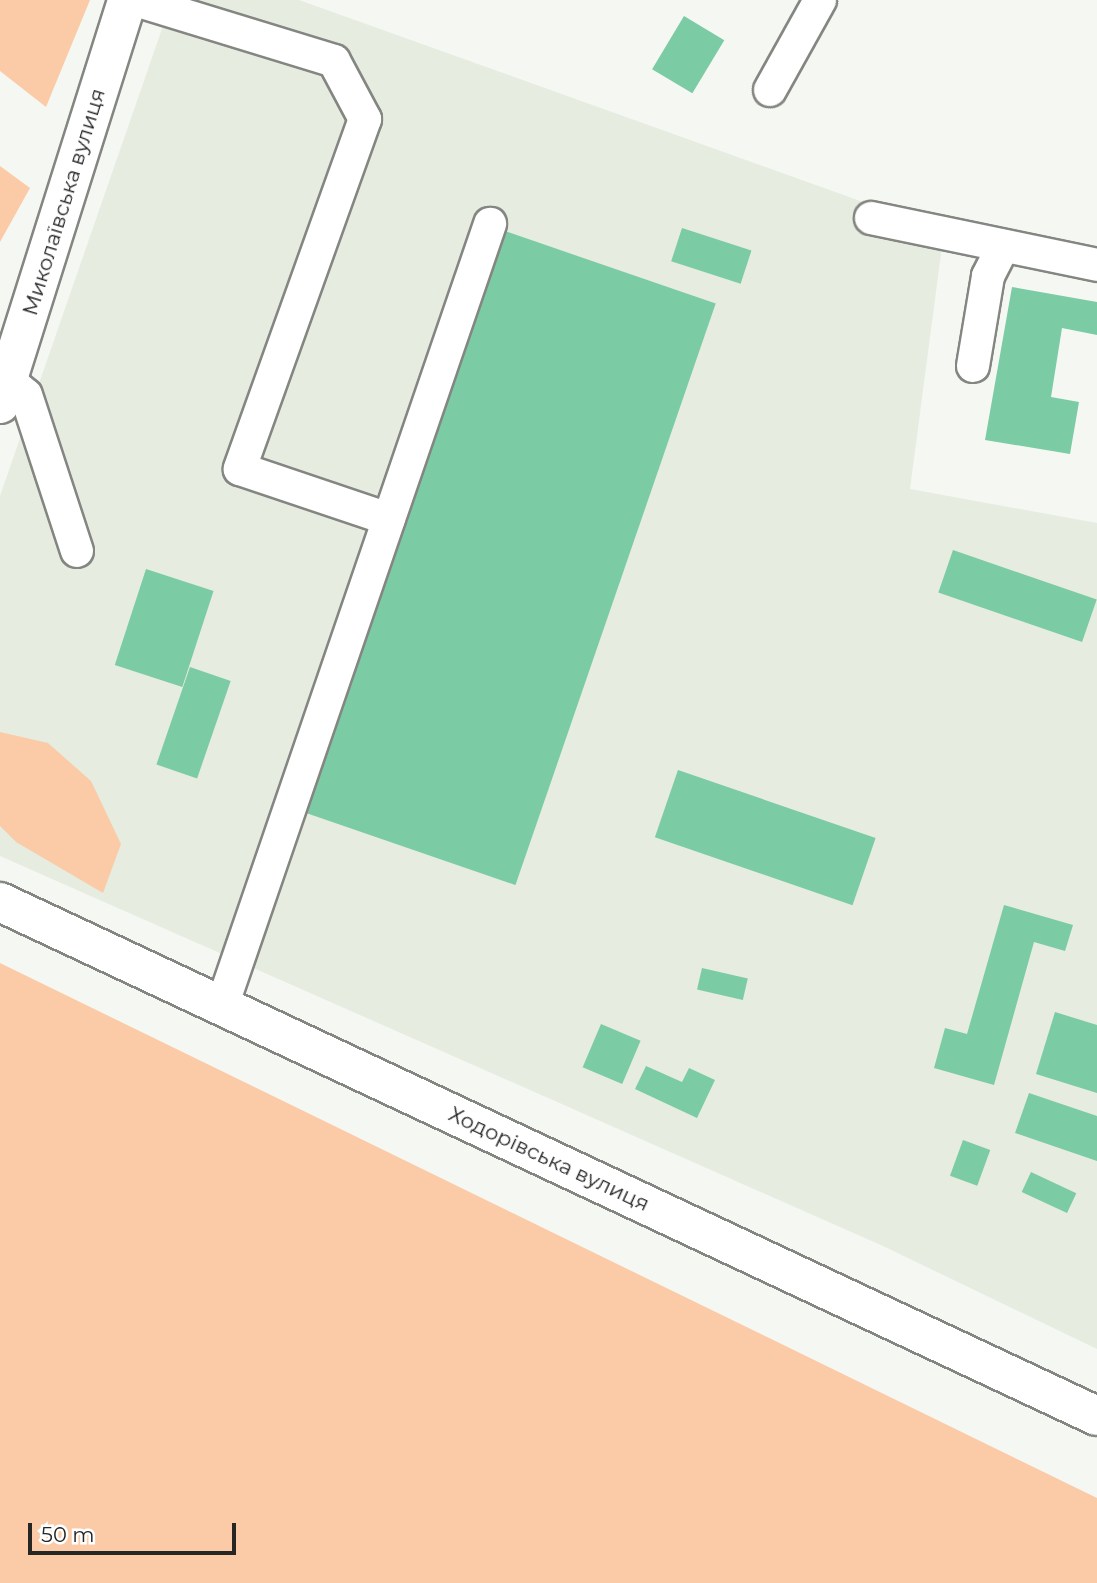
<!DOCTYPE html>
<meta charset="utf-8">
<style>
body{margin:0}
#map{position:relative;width:1097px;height:1583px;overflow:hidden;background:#f5f7f2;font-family:Montserrat,sans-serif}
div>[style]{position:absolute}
.built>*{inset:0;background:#e6ece0}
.green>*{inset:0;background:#fbcba7}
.building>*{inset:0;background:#7bcba5;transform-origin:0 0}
.roads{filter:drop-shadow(2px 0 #848682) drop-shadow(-2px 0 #848682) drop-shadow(0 2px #848682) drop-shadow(0 -2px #848682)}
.minor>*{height:32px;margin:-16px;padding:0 16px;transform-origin:16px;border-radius:16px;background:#fff}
.major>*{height:38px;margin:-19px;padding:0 19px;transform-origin:19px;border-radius:19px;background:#fff}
span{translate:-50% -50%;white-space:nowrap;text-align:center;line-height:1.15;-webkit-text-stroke:6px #fff;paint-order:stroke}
.street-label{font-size:21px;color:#262725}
.scale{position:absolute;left:28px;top:1523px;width:208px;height:32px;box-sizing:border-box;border:4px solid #262725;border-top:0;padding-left:9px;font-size:21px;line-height:24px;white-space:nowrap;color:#262725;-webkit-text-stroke:5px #fff;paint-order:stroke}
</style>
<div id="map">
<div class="built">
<div style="clip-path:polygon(172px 0,299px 0,944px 231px,910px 489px,1097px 523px,1097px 1349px,883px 1246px,0 856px,0 496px)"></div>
</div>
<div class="green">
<div style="clip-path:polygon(0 0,90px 0,46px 107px,0 71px)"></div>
<div style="clip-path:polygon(0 166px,30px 188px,0 242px)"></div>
<div style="clip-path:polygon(0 732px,48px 743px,91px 781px,121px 844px,103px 893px,16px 842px,0 826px)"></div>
<div style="clip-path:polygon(0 963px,1097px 1498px,1097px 1583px,0 1583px)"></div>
</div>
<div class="building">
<div style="left:684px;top:16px;width:47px;height:62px;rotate:31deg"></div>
<div style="left:682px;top:228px;width:73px;height:35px;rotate:18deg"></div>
<div style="left:502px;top:230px;width:226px;height:615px;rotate:19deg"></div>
<div style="clip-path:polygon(1012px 287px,1097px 302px,1097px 335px,1062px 328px,1051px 397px,1079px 402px,1070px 454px,985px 440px)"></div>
<div style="left:953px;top:550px;width:152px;height:45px;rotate:19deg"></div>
<div style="left:146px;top:569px;width:71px;height:101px;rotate:18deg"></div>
<div style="left:190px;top:667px;width:43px;height:103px;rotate:19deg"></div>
<div style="left:678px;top:770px;width:209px;height:71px;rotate:19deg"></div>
<div style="clip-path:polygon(1004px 905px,1073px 925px,1065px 951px,1034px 942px,994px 1085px,934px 1068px,945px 1028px,967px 1034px)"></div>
<div style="left:702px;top:968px;width:47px;height:22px;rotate:13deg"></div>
<div style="clip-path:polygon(1055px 1012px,1097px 1025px,1097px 1093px,1036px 1074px)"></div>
<div style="left:601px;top:1024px;width:43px;height:47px;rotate:23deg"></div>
<div style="clip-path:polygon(646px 1066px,682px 1082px,689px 1068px,715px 1080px,697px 1118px,635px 1089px)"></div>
<div style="clip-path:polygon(1029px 1093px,1097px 1116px,1097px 1161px,1015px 1133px)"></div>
<div style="left:963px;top:1140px;width:29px;height:38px;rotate:20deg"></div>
<div style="left:1031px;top:1172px;width:50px;height:22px;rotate:25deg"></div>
</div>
<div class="roads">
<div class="minor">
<div style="left:135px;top:0;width:208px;rotate:17deg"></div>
<div style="left:334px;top:61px;width:66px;rotate:61.9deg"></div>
<div style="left:365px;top:119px;width:372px;rotate:109.7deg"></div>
<div style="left:240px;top:469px;width:157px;rotate:18.6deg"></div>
<div style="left:770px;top:90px;width:103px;rotate:-60.9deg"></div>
<div style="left:871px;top:218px;width:231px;rotate:11.7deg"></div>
<div style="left:973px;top:366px;width:91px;rotate:-80.5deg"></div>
<div style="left:988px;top:276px;width:34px;rotate:-63deg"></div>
<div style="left:8px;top:380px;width:23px;rotate:40deg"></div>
<div style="left:26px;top:395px;width:164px;rotate:71.9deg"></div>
<div style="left:222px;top:1006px;width:827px;rotate:-71.08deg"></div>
</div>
<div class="major">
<div style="left:0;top:404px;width:423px;rotate:-72.5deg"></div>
<div style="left:0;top:902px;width:1211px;rotate:25.11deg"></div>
</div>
</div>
<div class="street-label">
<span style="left:64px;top:202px;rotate:-73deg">Миколаївська вулиця</span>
<span style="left:549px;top:1159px;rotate:25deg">Ходорівська вулиця</span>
</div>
<div class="scale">50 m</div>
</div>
